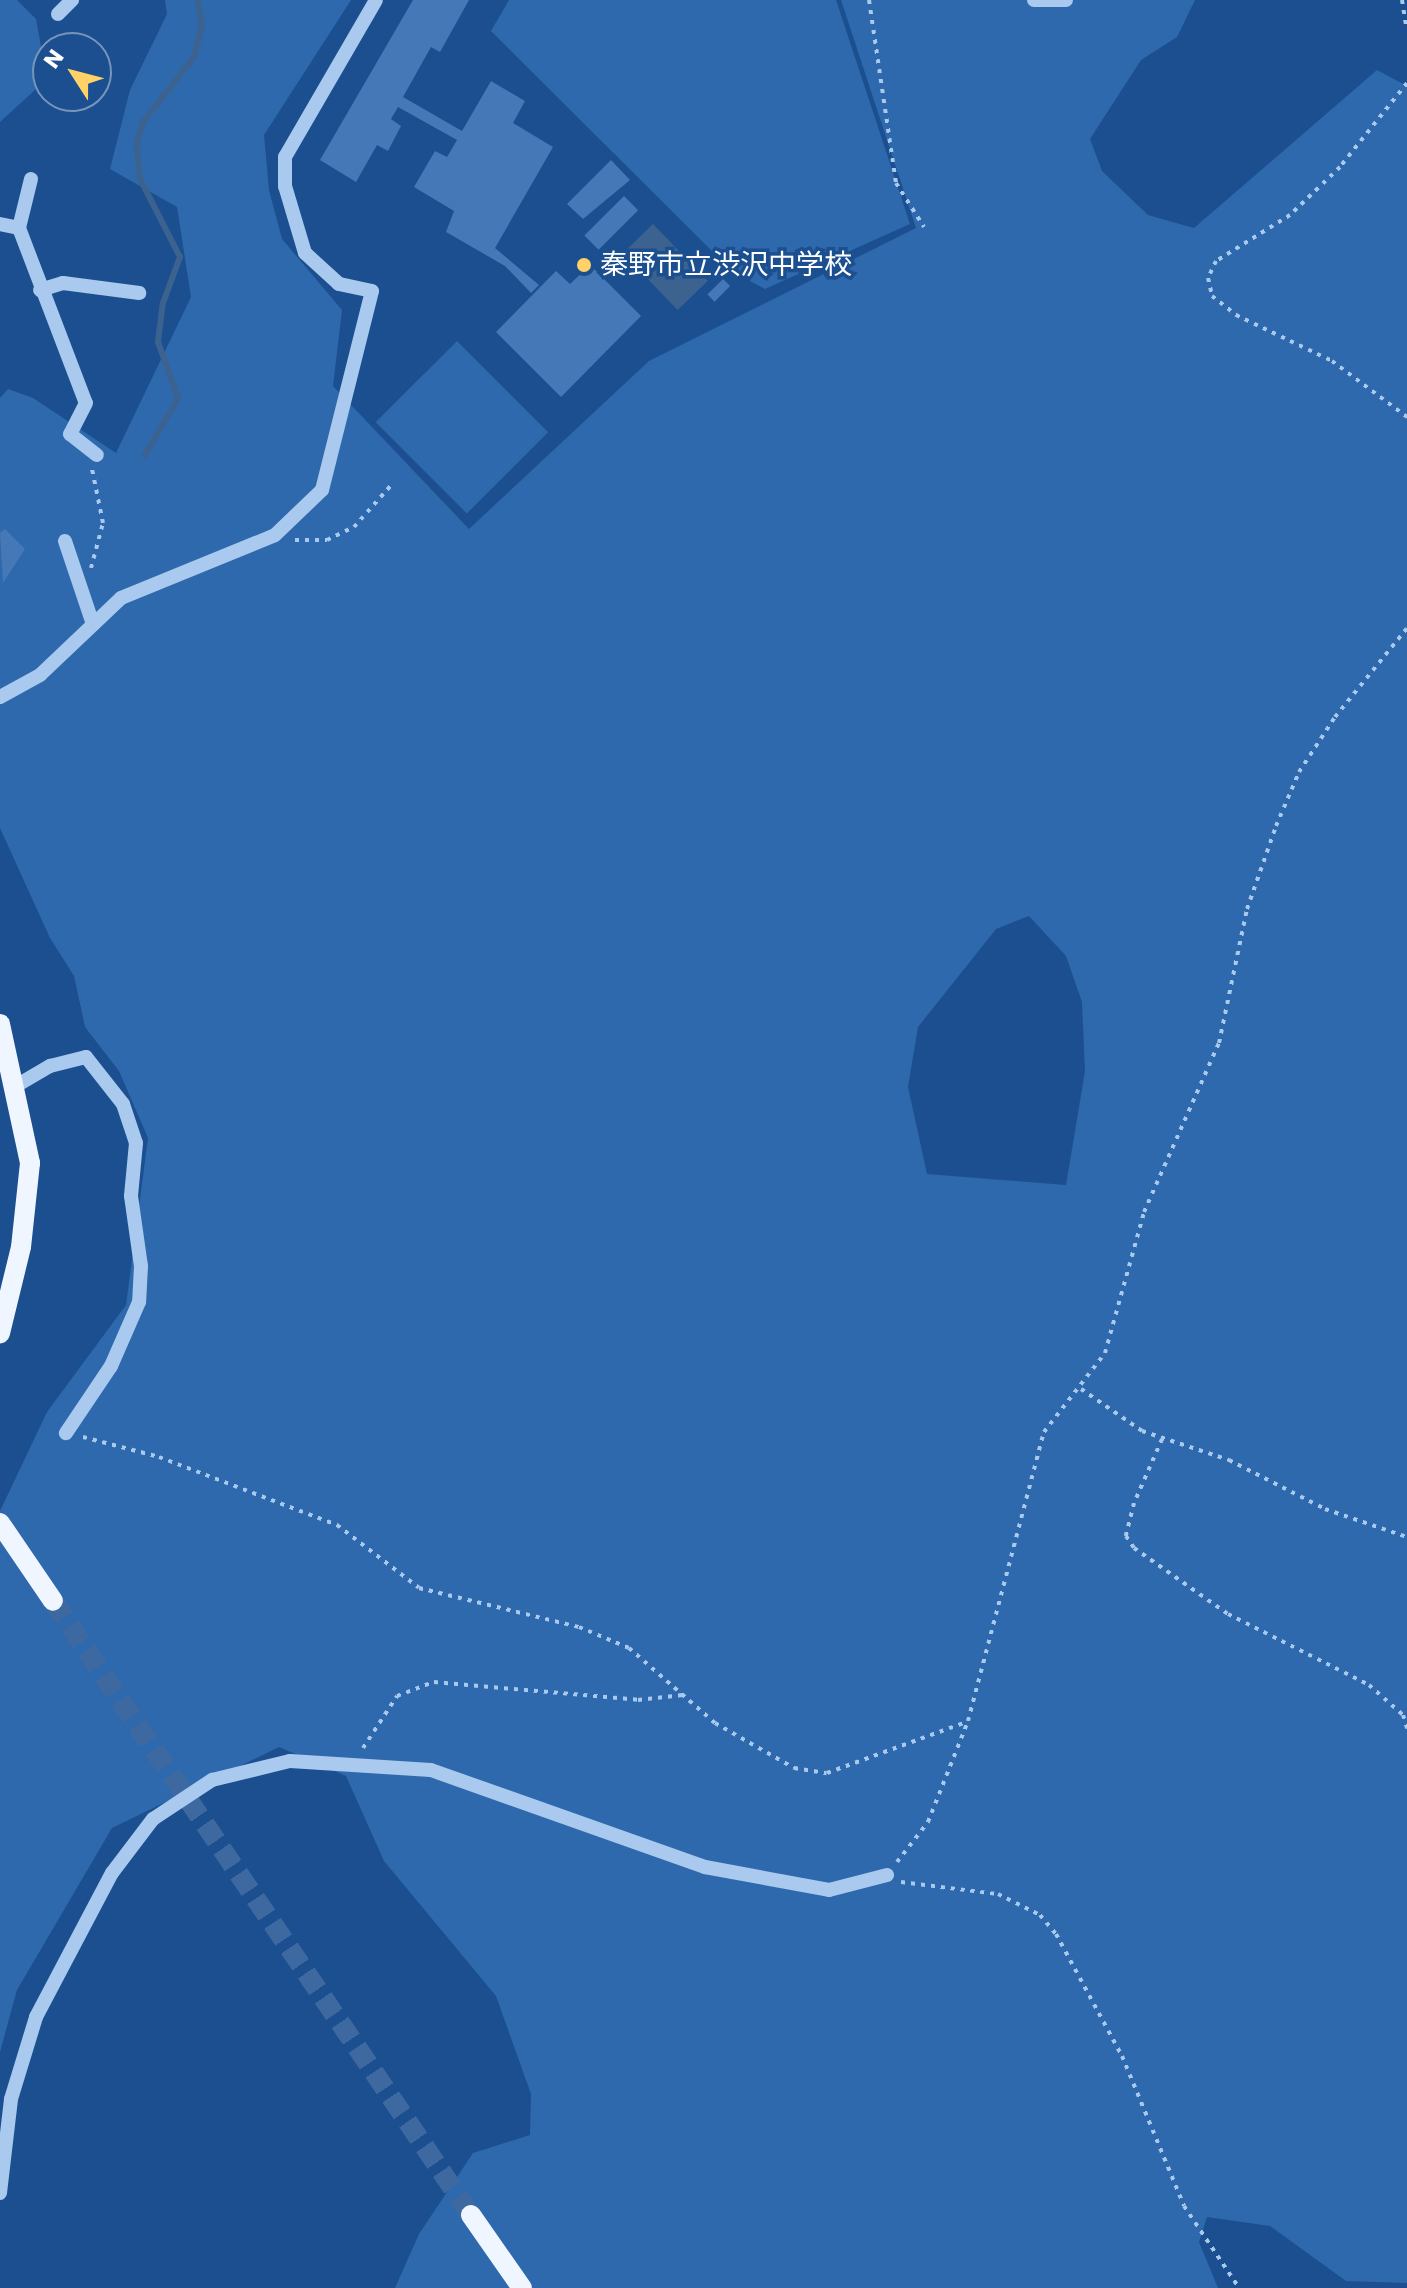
<!DOCTYPE html>
<meta charset="utf-8">
<style>
body{margin:0}
#map{position:relative;width:1407px;height:2288px;overflow:hidden;background:#1b4f8f;font-family:Poppins,"Noto Sans JP",sans-serif}
div>[style]{position:absolute}
.green>*{inset:0;background:#2e69ad;transform-origin:0 0}
.water>*{inset:0;background:#3c6290;transform-origin:0 0}
.stream>*{height:6px;margin:-3px;padding:0 3px;transform-origin:3px;border-radius:3px;background:#3c6290}
.building>*{inset:0;background:#4478b7;transform-origin:0 0}
.major-tunnel>*{height:20px;margin-top:-10px;transform-origin:0;background:repeating-linear-gradient(90deg,#3d69a0 0 20px,transparent 0 30px)}
.path>*{height:4px;margin-top:-2px;transform-origin:0;background:repeating-linear-gradient(90deg,#a9c9ee 0 4px,transparent 0 10px)}
.minor>*{height:14px;margin:-7px;padding:0 7px;transform-origin:7px;border-radius:7px;background:#a9c9ee}
.major>*{height:20px;margin:-10px;padding:0 10px;transform-origin:10px;border-radius:10px;background:#f0f6ff}
.dots>*{width:22px;height:22px;translate:-50% -50%;box-sizing:border-box;border:4px solid #1b4f8f;border-radius:50%}
span{translate:-50% -50%;white-space:nowrap;text-align:center;line-height:1.15;-webkit-text-stroke:7px #1b4f8f;paint-order:stroke}
.poi-label{font-size:28px;color:#fff}
.left{translate:0 -50%;text-align:left}
.north{position:absolute;left:32px;top:32px;width:80px;height:80px;box-sizing:border-box;background:#1b4f8f;border:2px solid #7695bc;border-radius:50%;rotate:306deg;font-size:22px;font-weight:700;line-height:32px;text-align:center;color:#fff}
.north::after{content:'';display:block;margin:auto;width:28px;height:36px;background:#ffd166;clip-path:polygon(50% 0,100% 100%,50% 72%,0 100%)}
</style>
<div id="map">
<div class="green">
<div style="clip-path:polygon(0 0,17px 0,36px 19px,47px 79px,0 122px)"></div>
<div style="clip-path:polygon(evenodd,165px 0,351px 0,264px 135px,269px 190px,282px 239px,342px 310px,333px 386px,469px 529px,649px 361px,916px 228px,841px 0,1195px 0,1177px 37px,1141px 60px,1090px 139px,1102px 171px,1148px 215px,1194px 228px,1377px 70px,1407px 86px,1407px 2283px,1346px 2281px,1270px 2226px,1207px 2217px,1199px 2242px,1218px 2288px,395px 2288px,419px 2234px,473px 2153px,530px 2135px,531px 2094px,496px 1996px,384px 1861px,346px 1776px,279px 1747px,112px 1828px,17px 1990px,0 2052px,0 1511px,47px 1412px,126px 1305px,148px 1138px,119px 1071px,85px 1027px,74px 976px,50px 938px,0 828px,0 398px,8px 389px,33px 398px,116px 453px,191px 297px,177px 207px,110px 169px,130px 90px,167px 14px,165px 0,1029px 916px,1066px 956px,1082px 1002px,1085px 1071px,1066px 1185px,927px 1174px,908px 1087px,918px 1027px,996px 929px,1029px 916px)"></div>
<div style="clip-path:polygon(509px 0,836px 0,910px 224px,765px 289px,733px 272px,491px 31px)"></div>
<div style="left:457px;top:341px;width:129px;height:115px;rotate:45deg"></div>
</div>
<div class="water">
<div style="left:653px;top:224px;width:79px;height:42px;rotate:46deg"></div>
</div>
<div class="stream">
<div style="left:145px;top:455px;width:66px;rotate:-59.9deg"></div>
<div style="left:178px;top:398px;width:59px;rotate:-109.7deg"></div>
<div style="left:158px;top:342px;width:39px;rotate:-83deg"></div>
<div style="left:163px;top:303px;width:49px;rotate:-69.7deg"></div>
<div style="left:180px;top:257px;width:88px;rotate:-117.1deg"></div>
<div style="left:140px;top:179px;width:37px;rotate:-95deg"></div>
<div style="left:137px;top:142px;width:21px;rotate:-73deg"></div>
<div style="left:143px;top:122px;width:83px;rotate:-51.9deg"></div>
<div style="left:194px;top:57px;width:32px;rotate:-76deg"></div>
<div style="left:202px;top:26px;width:26px;rotate:-99deg"></div>
</div>
<div class="building">
<div style="clip-path:polygon(413px 0,469px 0,440px 52px,431px 47px,403px 97px,462px 131px,491px 81px,525px 101px,513px 123px,553px 147px,495px 248px,539px 285px,531px 293px,505px 266px,446px 232px,454px 211px,414px 187px,435px 151px,447px 157px,457px 140px,398px 107px,391px 119px,401px 126px,388px 151px,377px 145px,356px 182px,320px 160px)"></div>
<div style="clip-path:polygon(611px 160px,630px 180px,583px 219px,567px 204px)"></div>
<div style="left:624px;top:196px;width:20px;height:56px;rotate:45deg"></div>
<div style="clip-path:polygon(590px 265px,641px 316px,561px 397px,496px 332px,556px 271px,570px 284px)"></div>
<div style="left:723px;top:279px;width:10px;height:22px;rotate:45deg"></div>
<div style="clip-path:polygon(5px 529px,25px 549px,3px 583px,0 533px)"></div>
</div>
<div class="major-tunnel">
<div style="left:53px;top:1601px;width:743px;rotate:55.75deg"></div>
</div>
<div class="path">
<div style="left:869px;top:0;width:185px;rotate:81.6deg"></div>
<div style="left:896px;top:183px;width:52px;rotate:57.5deg"></div>
<div style="left:1402px;top:0;width:30px;rotate:81deg"></div>
<div style="left:1407px;top:83px;width:107px;rotate:128.6deg"></div>
<div style="left:1340px;top:167px;width:69px;rotate:136.2deg"></div>
<div style="left:1290px;top:215px;width:87px;rotate:148.1deg"></div>
<div style="left:1216px;top:261px;width:19px;rotate:115deg"></div>
<div style="left:1208px;top:278px;width:18px;rotate:77deg"></div>
<div style="left:1212px;top:296px;width:31px;rotate:38deg"></div>
<div style="left:1236px;top:315px;width:106px;rotate:25.6deg"></div>
<div style="left:1332px;top:361px;width:94px;rotate:36.7deg"></div>
<div style="left:295px;top:540px;width:32px"></div>
<div style="left:327px;top:540px;width:30px;rotate:-26deg"></div>
<div style="left:354px;top:527px;width:59px;rotate:-48.4deg"></div>
<div style="left:91px;top:568px;width:47px;rotate:-75.1deg"></div>
<div style="left:103px;top:523px;width:55px;rotate:-101.5deg"></div>
<div style="left:1081px;top:1389px;width:74px;rotate:34.5deg"></div>
<div style="left:1142px;top:1431px;width:92px;rotate:18.4deg"></div>
<div style="left:1229px;top:1460px;width:108px;rotate:27deg"></div>
<div style="left:1325px;top:1509px;width:87px;rotate:18.9deg"></div>
<div style="left:83px;top:1437px;width:79px;rotate:14.7deg"></div>
<div style="left:159px;top:1457px;width:191px;rotate:20.9deg"></div>
<div style="left:337px;top:1525px;width:103px;rotate:37.5deg"></div>
<div style="left:419px;top:1588px;width:165px;rotate:13.7deg"></div>
<div style="left:579px;top:1627px;width:54px;rotate:22.8deg"></div>
<div style="left:629px;top:1648px;width:114px;rotate:41.1deg"></div>
<div style="left:715px;top:1723px;width:91px;rotate:29.7deg"></div>
<div style="left:794px;top:1768px;width:33px;rotate:9deg"></div>
<div style="left:827px;top:1773px;width:148px;rotate:-20.1deg"></div>
<div style="left:1162px;top:1439px;width:70px;rotate:113.6deg"></div>
<div style="left:1134px;top:1503px;width:34px;rotate:104deg"></div>
<div style="left:1126px;top:1536px;width:14px;rotate:56deg"></div>
<div style="left:1134px;top:1548px;width:115px;rotate:35.1deg"></div>
<div style="left:1228px;top:1614px;width:158px;rotate:26.7deg"></div>
<div style="left:1369px;top:1685px;width:45px;rotate:41.4deg"></div>
<div style="left:1403px;top:1715px;width:14px;rotate:73deg"></div>
<div style="left:363px;top:1748px;width:62px;rotate:-56.8deg"></div>
<div style="left:397px;top:1696px;width:40px;rotate:-21deg"></div>
<div style="left:434px;top:1682px;width:205px;rotate:5deg"></div>
<div style="left:638px;top:1700px;width:45px;rotate:-6.3deg"></div>
<div style="left:897px;top:1862px;width:51px;rotate:-52.2deg"></div>
<div style="left:928px;top:1822px;width:109px;rotate:-68.4deg"></div>
<div style="left:968px;top:1721px;width:299px;rotate:-75.3deg"></div>
<div style="left:1044px;top:1432px;width:100px;rotate:-52.3deg"></div>
<div style="left:1105px;top:1353px;width:146px;rotate:-74.5deg"></div>
<div style="left:1144px;top:1212px;width:185px;rotate:-66.1deg"></div>
<div style="left:1219px;top:1043px;width:137px;rotate:-78.2deg"></div>
<div style="left:1247px;top:909px;width:88px;rotate:-70.7deg"></div>
<div style="left:1276px;top:826px;width:59px;rotate:-66.9deg"></div>
<div style="left:1299px;top:772px;width:66px;rotate:-56.8deg"></div>
<div style="left:1335px;top:717px;width:114px;rotate:-51deg"></div>
<div style="left:901px;top:1882px;width:98px;rotate:7.1deg"></div>
<div style="left:998px;top:1894px;width:47px;rotate:26.6deg"></div>
<div style="left:1040px;top:1915px;width:25px;rotate:50deg"></div>
<div style="left:1056px;top:1934px;width:139px;rotate:61.6deg"></div>
<div style="left:1122px;top:2056px;width:162px;rotate:67.5deg"></div>
<div style="left:1184px;top:2206px;width:99px;rotate:56.1deg"></div>
</div>
<div class="minor">
<div style="left:1034px;top:0;width:32px"></div>
<div style="left:58px;top:14px;width:20px;rotate:-45deg"></div>
<div style="left:31px;top:179px;width:50px;rotate:103.8deg"></div>
<div style="left:19px;top:228px;width:187px;rotate:69.1deg"></div>
<div style="left:86px;top:403px;width:35px;rotate:117deg"></div>
<div style="left:70px;top:434px;width:34px;rotate:38deg"></div>
<div style="left:0;top:224px;width:19px;rotate:12deg"></div>
<div style="left:40px;top:290px;width:24px;rotate:-17deg"></div>
<div style="left:63px;top:283px;width:77px;rotate:7.5deg"></div>
<div style="left:65px;top:541px;width:88px;rotate:71.4deg"></div>
<div style="left:0;top:697px;width:46px;rotate:-28.8deg"></div>
<div style="left:40px;top:675px;width:112px;rotate:-43.5deg"></div>
<div style="left:121px;top:598px;width:166px;rotate:-22.2deg"></div>
<div style="left:275px;top:535px;width:65px;rotate:-43.8deg"></div>
<div style="left:322px;top:490px;width:205px;rotate:-75.9deg"></div>
<div style="left:372px;top:291px;width:34px;rotate:-168deg"></div>
<div style="left:339px;top:284px;width:46px;rotate:-137.6deg"></div>
<div style="left:305px;top:253px;width:70px;rotate:-106.6deg"></div>
<div style="left:285px;top:186px;width:29px;rotate:-90deg"></div>
<div style="left:285px;top:157px;width:181px;rotate:-59.9deg"></div>
<div style="left:14px;top:1087px;width:42px;rotate:-30.3deg"></div>
<div style="left:50px;top:1066px;width:37px;rotate:-14deg"></div>
<div style="left:86px;top:1057px;width:60px;rotate:51.8deg"></div>
<div style="left:123px;top:1104px;width:41px;rotate:71.6deg"></div>
<div style="left:136px;top:1143px;width:53px;rotate:95.4deg"></div>
<div style="left:131px;top:1196px;width:71px;rotate:81.9deg"></div>
<div style="left:141px;top:1266px;width:36px;rotate:93deg"></div>
<div style="left:139px;top:1302px;width:70px;rotate:113.6deg"></div>
<div style="left:111px;top:1366px;width:81px;rotate:123.9deg"></div>
<div style="left:0;top:2193px;width:95px;rotate:-83.3deg"></div>
<div style="left:11px;top:2099px;width:86px;rotate:-73deg"></div>
<div style="left:36px;top:2017px;width:163px;rotate:-62.2deg"></div>
<div style="left:112px;top:1873px;width:68px;rotate:-52.8deg"></div>
<div style="left:153px;top:1819px;width:71px;rotate:-33.5deg"></div>
<div style="left:212px;top:1780px;width:80px;rotate:-13.7deg"></div>
<div style="left:290px;top:1761px;width:141px;rotate:3.7deg"></div>
<div style="left:431px;top:1770px;width:291px;rotate:19.5deg"></div>
<div style="left:705px;top:1867px;width:126px;rotate:10.5deg"></div>
<div style="left:829px;top:1890px;width:60px;rotate:-14.5deg"></div>
</div>
<div class="major">
<div style="left:0;top:1024px;width:142px;rotate:77.8deg"></div>
<div style="left:30px;top:1163px;width:84px;rotate:96.1deg"></div>
<div style="left:21px;top:1247px;width:89px;rotate:103.7deg"></div>
<div style="left:0;top:1523px;width:94px;rotate:55.8deg"></div>
<div style="left:471px;top:2215px;width:89px;rotate:55.1deg"></div>
</div>
<div class="dots">
<div style="left:584px;top:265px;background:#ffd166"></div>
</div>
<div class="poi-label">
<span class="left" style="left:600px;top:265px">秦野市立渋沢中学校</span>
</div>
<div class="north">N</div>
</div>
